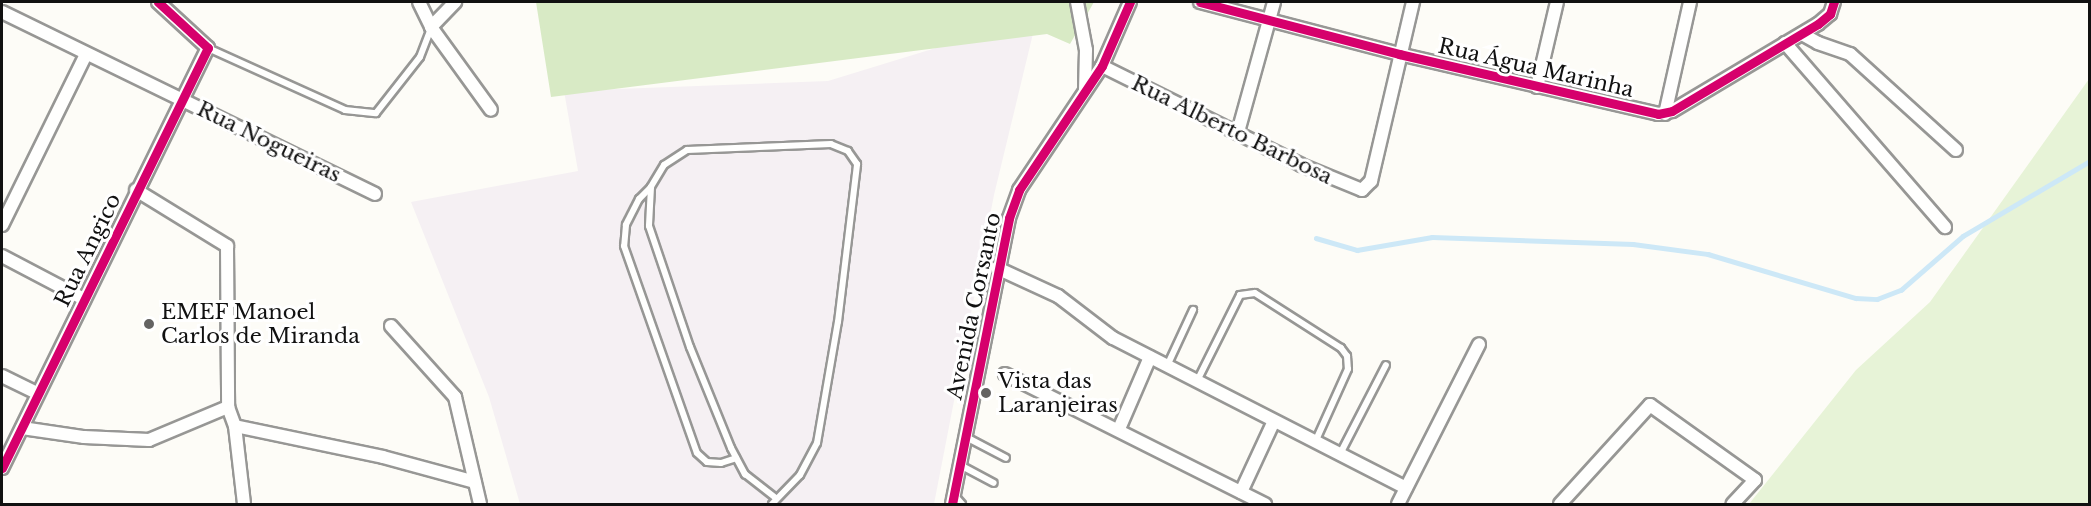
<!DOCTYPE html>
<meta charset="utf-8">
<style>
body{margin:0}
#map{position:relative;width:2091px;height:506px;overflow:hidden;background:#fdfcf7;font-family:"Libre Baskerville",serif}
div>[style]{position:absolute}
.industrial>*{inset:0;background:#f5f0f3}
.green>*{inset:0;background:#e7f3d7}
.forest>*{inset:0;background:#d8eac5}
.stream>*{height:4.5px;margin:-2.25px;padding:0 2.25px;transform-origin:2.25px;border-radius:2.25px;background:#cde8f7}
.roads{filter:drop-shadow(2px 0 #979795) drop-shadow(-2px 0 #979795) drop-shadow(0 2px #979795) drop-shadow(0 -2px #979795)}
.service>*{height:6px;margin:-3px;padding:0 3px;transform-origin:3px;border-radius:3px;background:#fffffe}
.minor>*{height:12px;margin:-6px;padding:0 6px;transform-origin:6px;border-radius:6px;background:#fffffe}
.cycleway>*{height:9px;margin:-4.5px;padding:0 4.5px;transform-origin:4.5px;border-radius:4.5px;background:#d6006c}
.dots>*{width:16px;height:16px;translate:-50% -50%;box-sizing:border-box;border:3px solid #fff;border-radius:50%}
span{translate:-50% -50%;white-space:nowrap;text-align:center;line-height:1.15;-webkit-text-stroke:6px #fff;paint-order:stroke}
.street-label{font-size:21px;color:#111}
.poi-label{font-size:21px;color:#111}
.left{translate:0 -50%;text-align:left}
.frame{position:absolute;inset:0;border:3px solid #111;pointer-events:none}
</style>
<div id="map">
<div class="industrial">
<div style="clip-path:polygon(1037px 17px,994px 195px,934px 504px,520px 504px,489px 397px,411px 202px,578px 171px,564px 91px,828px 81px)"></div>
</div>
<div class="green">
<div style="clip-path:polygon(2089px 79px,2089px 504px,1749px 504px,1856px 370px,1930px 302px)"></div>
</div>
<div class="forest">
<div style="clip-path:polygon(536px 2px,1094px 2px,1070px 44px,1047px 34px,551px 97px)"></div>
</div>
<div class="stream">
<div style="left:1316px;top:238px;width:43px;rotate:16.3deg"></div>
<div style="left:1357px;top:250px;width:76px;rotate:-9.8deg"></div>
<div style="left:1432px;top:237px;width:201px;rotate:2deg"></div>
<div style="left:1633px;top:244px;width:76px;rotate:7.6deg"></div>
<div style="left:1708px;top:254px;width:154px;rotate:16.6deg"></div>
<div style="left:1856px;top:298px;width:21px;rotate:3deg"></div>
<div style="left:1877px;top:299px;width:26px;rotate:-21deg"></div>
<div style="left:1901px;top:290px;width:82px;rotate:-41.1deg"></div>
<div style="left:1963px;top:236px;width:147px;rotate:-30.6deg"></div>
</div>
<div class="roads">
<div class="service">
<div style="left:208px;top:48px;width:150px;rotate:24.3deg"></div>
<div style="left:345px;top:110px;width:31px;rotate:6deg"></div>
<div style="left:376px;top:113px;width:71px;rotate:-51.8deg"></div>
<div style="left:420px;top:57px;width:31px;rotate:-69deg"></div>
<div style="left:651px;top:187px;width:17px;rotate:135deg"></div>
<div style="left:639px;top:199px;width:29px;rotate:117deg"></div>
<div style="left:626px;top:225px;width:21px;rotate:95deg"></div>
<div style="left:624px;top:246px;width:219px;rotate:70.6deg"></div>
<div style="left:697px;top:453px;width:13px;rotate:42deg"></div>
<div style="left:707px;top:462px;width:14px;rotate:4deg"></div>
<div style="left:721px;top:463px;width:16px;rotate:-18deg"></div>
<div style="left:1167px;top:366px;width:62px;rotate:-65.1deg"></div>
<div style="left:1197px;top:381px;width:96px;rotate:-63.4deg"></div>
<div style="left:1240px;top:295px;width:15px;rotate:-8deg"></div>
<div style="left:1255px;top:293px;width:102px;rotate:32.6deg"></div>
<div style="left:1341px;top:348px;width:10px;rotate:53deg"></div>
<div style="left:1347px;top:356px;width:13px;rotate:86deg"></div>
<div style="left:1348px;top:369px;width:80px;rotate:114.3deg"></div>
<div style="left:966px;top:437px;width:45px;rotate:27.7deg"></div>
<div style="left:1340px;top:454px;width:100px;rotate:-62.7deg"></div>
<div style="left:960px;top:465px;width:38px;rotate:28deg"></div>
<div style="left:954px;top:495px;width:12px;rotate:48deg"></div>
<div style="left:772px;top:504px;width:40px;rotate:-46deg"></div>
<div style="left:800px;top:475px;width:36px;rotate:-62deg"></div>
<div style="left:817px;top:443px;width:123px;rotate:-80.2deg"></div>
<div style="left:838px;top:322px;width:159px;rotate:-83.1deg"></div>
<div style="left:857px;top:164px;width:16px;rotate:-125deg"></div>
<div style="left:848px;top:151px;width:18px;rotate:-158deg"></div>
<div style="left:831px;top:144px;width:144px;rotate:177.6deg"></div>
<div style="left:687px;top:150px;width:27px;rotate:147deg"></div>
<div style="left:664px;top:165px;width:26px;rotate:121deg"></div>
<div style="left:651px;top:187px;width:39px;rotate:93deg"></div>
<div style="left:649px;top:226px;width:128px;rotate:71.3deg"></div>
<div style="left:690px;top:347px;width:109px;rotate:67.9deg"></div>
<div style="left:731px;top:448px;width:30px;rotate:62deg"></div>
<div style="left:745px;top:474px;width:39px;rotate:38deg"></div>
</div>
<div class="minor">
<div style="left:419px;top:2px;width:28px;rotate:64deg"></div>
<div style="left:431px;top:27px;width:102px;rotate:54.1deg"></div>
<div style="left:1077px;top:2px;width:49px;rotate:79.4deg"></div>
<div style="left:1086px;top:50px;width:40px;rotate:91.4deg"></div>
<div style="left:1200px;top:2px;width:206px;rotate:14.6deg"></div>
<div style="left:1399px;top:54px;width:266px;rotate:13deg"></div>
<div style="left:1658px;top:114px;width:14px;rotate:-12deg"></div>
<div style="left:1672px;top:111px;width:170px;rotate:-30.8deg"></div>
<div style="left:1818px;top:24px;width:16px;rotate:-40deg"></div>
<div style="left:1830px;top:14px;width:13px;rotate:-72deg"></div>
<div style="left:2px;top:12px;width:415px;rotate:26deg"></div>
<div style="left:431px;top:27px;width:35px;rotate:-46deg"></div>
<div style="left:1802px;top:34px;width:18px;rotate:29deg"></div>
<div style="left:1818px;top:43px;width:34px;rotate:19deg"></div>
<div style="left:1850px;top:54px;width:143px;rotate:42.2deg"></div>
<div style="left:1785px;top:43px;width:244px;rotate:49deg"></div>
<div style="left:1102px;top:66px;width:222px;rotate:26.4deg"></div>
<div style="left:1301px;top:165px;width:66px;rotate:22.3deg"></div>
<div style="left:1362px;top:190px;width:13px;rotate:-45deg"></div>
<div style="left:1371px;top:181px;width:184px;rotate:-76.8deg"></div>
<div style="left:1537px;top:87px;width:87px;rotate:-76.8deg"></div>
<div style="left:1665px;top:114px;width:115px;rotate:-77.4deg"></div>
<div style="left:1238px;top:132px;width:135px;rotate:-74.5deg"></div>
<div style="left:136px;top:190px;width:107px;rotate:31.6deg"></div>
<div style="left:227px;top:246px;width:161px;rotate:89.6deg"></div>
<div style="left:228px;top:407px;width:20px;rotate:70deg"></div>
<div style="left:235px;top:426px;width:79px;rotate:83.4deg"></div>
<div style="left:2px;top:225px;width:188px;rotate:-63.8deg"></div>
<div style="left:2px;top:256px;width:93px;rotate:27.7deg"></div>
<div style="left:997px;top:268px;width:67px;rotate:24.7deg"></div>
<div style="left:1058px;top:296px;width:69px;rotate:37.4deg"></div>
<div style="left:1113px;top:338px;width:329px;rotate:27.1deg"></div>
<div style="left:391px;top:326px;width:96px;rotate:48deg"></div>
<div style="left:455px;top:397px;width:110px;rotate:76.8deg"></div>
<div style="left:1005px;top:374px;width:291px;rotate:26.6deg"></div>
<div style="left:2px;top:376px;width:39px;rotate:26deg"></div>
<div style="left:235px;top:426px;width:151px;rotate:11.8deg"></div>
<div style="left:383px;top:457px;width:95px;rotate:15.2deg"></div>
<div style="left:22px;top:428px;width:63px;rotate:8.3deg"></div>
<div style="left:84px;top:437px;width:65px;rotate:2.6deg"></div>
<div style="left:149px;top:440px;width:86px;rotate:-22.7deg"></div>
<div style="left:1119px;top:429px;width:78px;rotate:-66.7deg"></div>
<div style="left:2px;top:468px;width:468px;rotate:-63.9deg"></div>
<div style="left:208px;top:48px;width:68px;rotate:-137.4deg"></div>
<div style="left:1241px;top:492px;width:78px;rotate:-65.1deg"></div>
<div style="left:952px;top:504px;width:292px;rotate:-78.7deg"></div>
<div style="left:1009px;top:218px;width:30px;rotate:-70deg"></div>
<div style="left:1019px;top:190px;width:149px;rotate:-56.2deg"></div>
<div style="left:1102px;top:66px;width:70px;rotate:-66.4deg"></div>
<div style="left:1398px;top:504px;width:179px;rotate:-63.1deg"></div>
<div style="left:1560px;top:504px;width:134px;rotate:-47.7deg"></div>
<div style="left:1650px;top:405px;width:129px;rotate:35.5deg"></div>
<div style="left:1755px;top:480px;width:33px;rotate:133deg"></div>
</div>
</div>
<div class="cycleway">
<div style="left:1200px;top:2px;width:206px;rotate:14.6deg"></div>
<div style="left:1399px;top:54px;width:266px;rotate:13deg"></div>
<div style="left:1658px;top:114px;width:14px;rotate:-12deg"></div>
<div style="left:1672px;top:111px;width:170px;rotate:-30.8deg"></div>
<div style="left:1818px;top:24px;width:16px;rotate:-40deg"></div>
<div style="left:1830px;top:14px;width:13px;rotate:-72deg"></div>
<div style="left:2px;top:468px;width:468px;rotate:-63.9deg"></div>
<div style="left:208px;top:48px;width:68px;rotate:-137.4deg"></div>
<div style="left:952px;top:504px;width:292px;rotate:-78.7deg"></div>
<div style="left:1009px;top:218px;width:30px;rotate:-70deg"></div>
<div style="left:1019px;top:190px;width:149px;rotate:-56.2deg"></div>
<div style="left:1102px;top:66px;width:70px;rotate:-66.4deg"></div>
</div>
<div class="dots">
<div style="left:149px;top:324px;background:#646362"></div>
<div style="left:986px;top:393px;background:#646362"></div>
</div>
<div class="street-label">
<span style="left:1536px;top:68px;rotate:13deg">Rua Água Marinha</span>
<span style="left:1232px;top:130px;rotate:26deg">Rua Alberto Barbosa</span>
<span style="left:269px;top:142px;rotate:26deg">Rua Nogueiras</span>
<span style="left:88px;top:250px;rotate:-64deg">Rua Angico</span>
<span style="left:974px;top:306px;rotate:-78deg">Avenida Corsanto</span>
</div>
<div class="poi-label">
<span class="left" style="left:161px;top:324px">EMEF Manoel<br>Carlos de Miranda</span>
<span class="left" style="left:998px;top:393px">Vista das<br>Laranjeiras</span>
</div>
<div class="frame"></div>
</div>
